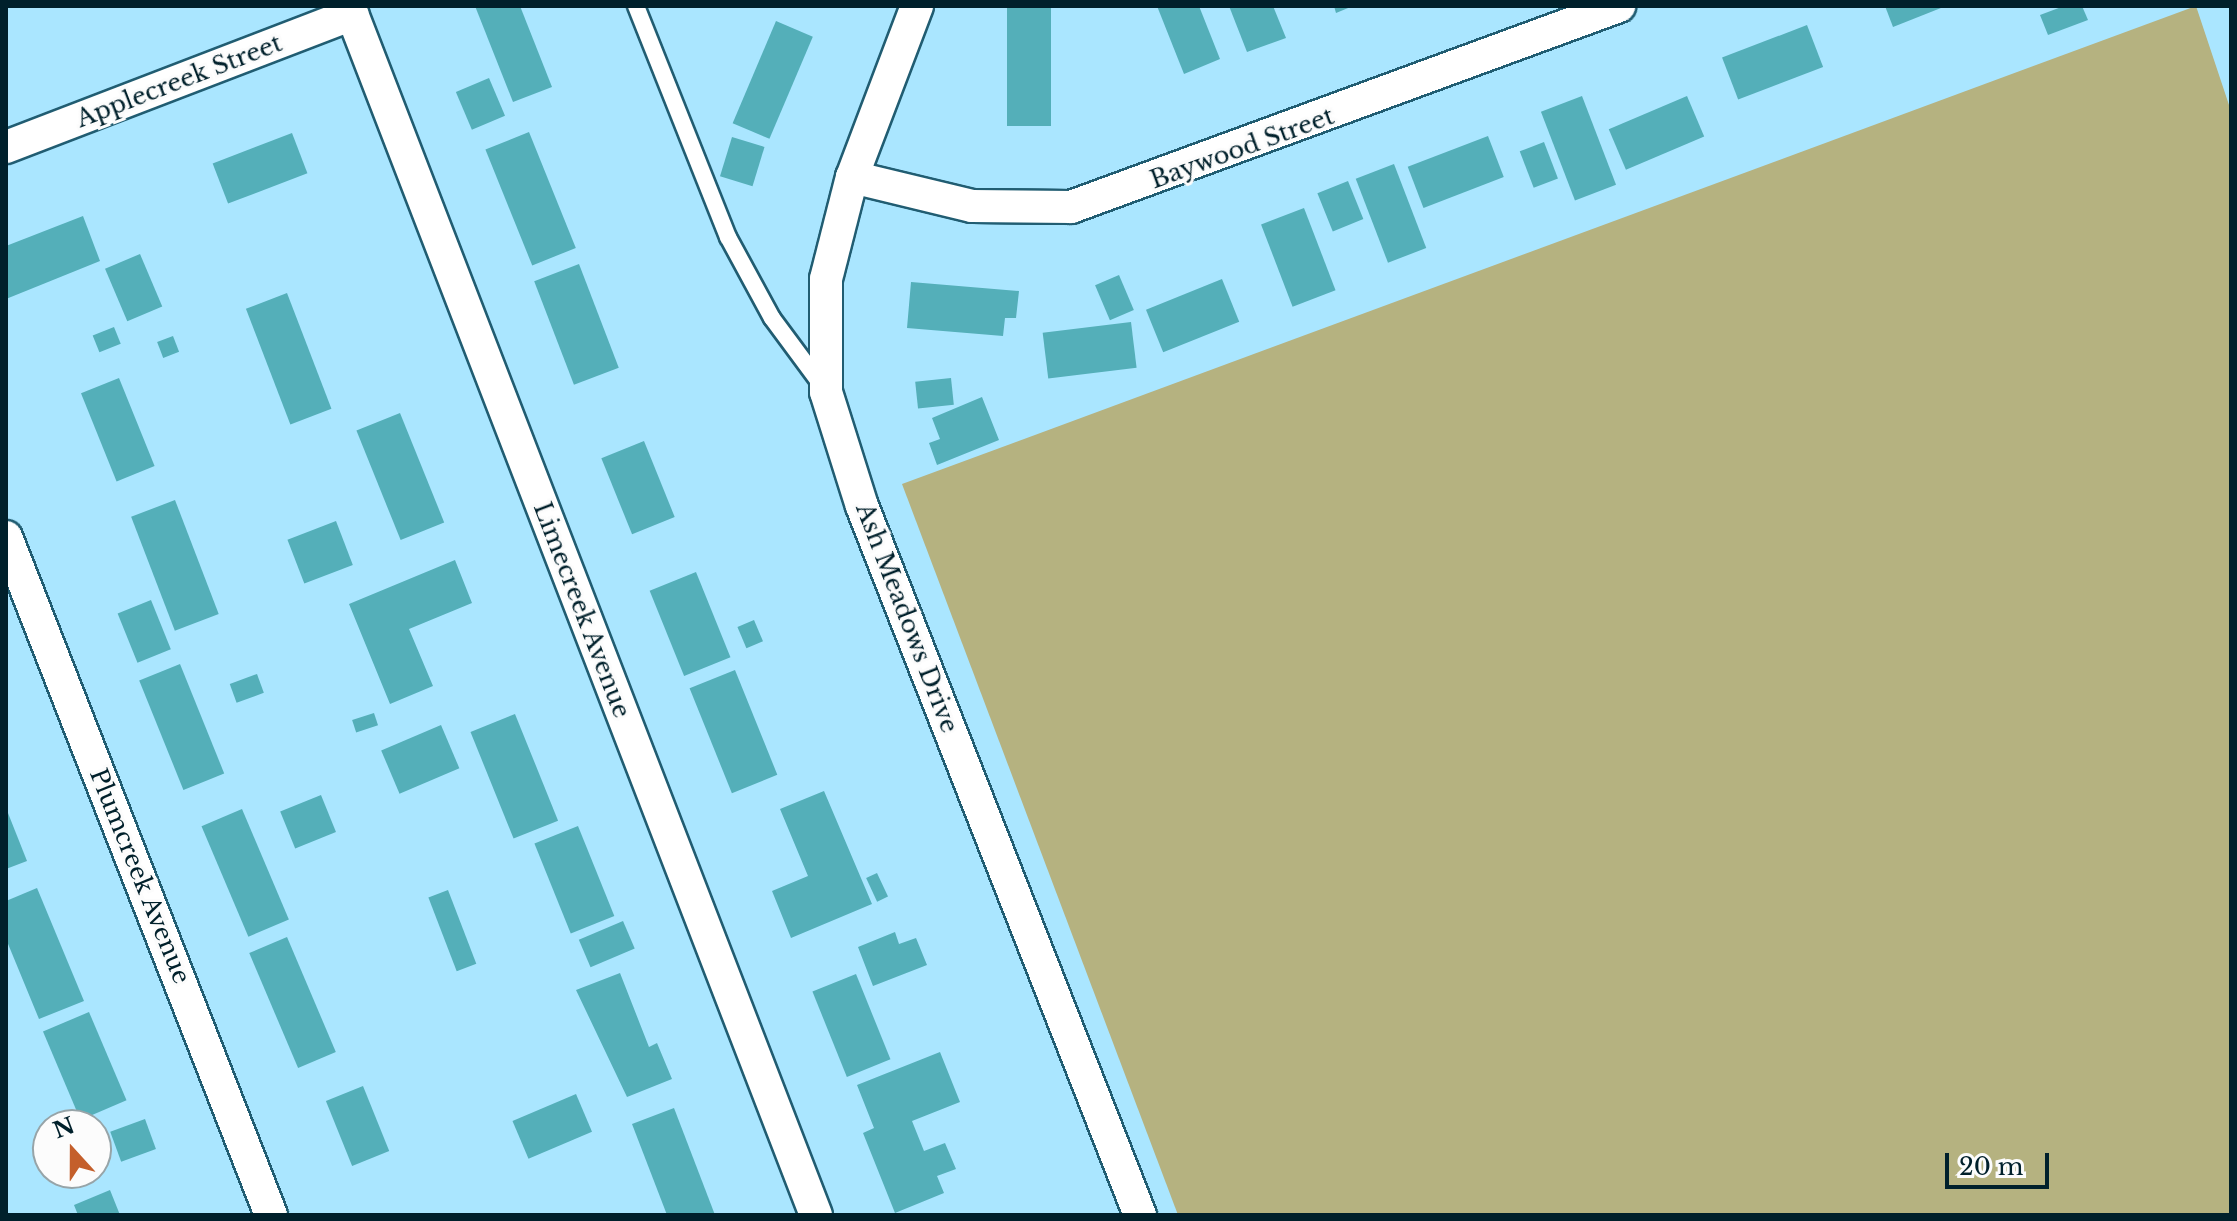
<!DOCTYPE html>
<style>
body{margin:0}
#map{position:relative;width:2237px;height:1221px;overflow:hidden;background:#aae6ff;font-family:"Libre Baskerville",serif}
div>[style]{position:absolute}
.green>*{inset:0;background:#b5b280}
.building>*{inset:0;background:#54afb9;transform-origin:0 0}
.roads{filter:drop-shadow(2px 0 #215d72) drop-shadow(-2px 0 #215d72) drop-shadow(0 2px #215d72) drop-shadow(0 -2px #215d72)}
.service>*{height:16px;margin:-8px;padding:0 8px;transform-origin:8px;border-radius:8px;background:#fff}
.minor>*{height:32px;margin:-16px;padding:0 16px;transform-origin:16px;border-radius:16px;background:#fff}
span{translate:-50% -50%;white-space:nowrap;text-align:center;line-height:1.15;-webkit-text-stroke:6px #fcfcfc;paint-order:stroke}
.street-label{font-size:24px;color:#00202b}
.frame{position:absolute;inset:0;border:8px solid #00202b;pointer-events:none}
.north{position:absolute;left:32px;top:1109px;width:80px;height:80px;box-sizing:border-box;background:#fcfcfc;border:2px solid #97a4a8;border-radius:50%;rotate:339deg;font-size:22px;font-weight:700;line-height:32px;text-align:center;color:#00202b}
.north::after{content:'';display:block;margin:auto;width:28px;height:36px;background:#c45f2b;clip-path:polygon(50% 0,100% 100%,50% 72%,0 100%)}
.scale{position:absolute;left:1945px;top:1153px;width:104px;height:36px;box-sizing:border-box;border:4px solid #00202b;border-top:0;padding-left:10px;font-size:24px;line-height:28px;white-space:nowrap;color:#00202b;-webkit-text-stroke:6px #fcfcfc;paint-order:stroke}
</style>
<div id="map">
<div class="green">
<div style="clip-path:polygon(2196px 6px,2231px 111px,2231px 1215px,1178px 1215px,902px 484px)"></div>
</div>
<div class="building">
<div style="clip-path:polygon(475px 6px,520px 6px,552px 87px,513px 102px)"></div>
<div style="left:1007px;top:6px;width:44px;height:120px"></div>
<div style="clip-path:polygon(1157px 6px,1199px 6px,1220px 59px,1184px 74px)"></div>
<div style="clip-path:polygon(1229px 6px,1273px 6px,1286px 38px,1247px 52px)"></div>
<div style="clip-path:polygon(1334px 6px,1353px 6px,1336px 13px)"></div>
<div style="clip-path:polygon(1885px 6px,1946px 6px,1893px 27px)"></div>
<div style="clip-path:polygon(2064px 6px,2082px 6px,2088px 20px,2048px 35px,2040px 15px)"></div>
<div style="left:776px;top:21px;width:40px;height:111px;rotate:23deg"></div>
<div style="left:1807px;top:25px;width:45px;height:91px;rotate:69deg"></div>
<div style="left:489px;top:78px;width:41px;height:36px;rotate:67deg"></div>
<div style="left:1582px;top:96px;width:95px;height:44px;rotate:69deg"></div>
<div style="left:1687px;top:96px;width:44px;height:85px;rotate:67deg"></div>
<div style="left:529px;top:132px;width:125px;height:47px;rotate:68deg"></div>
<div style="left:292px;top:133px;width:43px;height:85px;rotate:69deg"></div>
<div style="left:1488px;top:136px;width:44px;height:86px;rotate:69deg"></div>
<div style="left:732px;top:137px;width:34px;height:41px;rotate:17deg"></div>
<div style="left:1544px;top:142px;width:39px;height:26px;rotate:69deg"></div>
<div style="left:1394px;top:164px;width:90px;height:41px;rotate:69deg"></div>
<div style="left:1348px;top:181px;width:41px;height:33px;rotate:68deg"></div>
<div style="left:1304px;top:208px;width:88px;height:46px;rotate:69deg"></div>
<div style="clip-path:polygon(83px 216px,100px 261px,6px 299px,6px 246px)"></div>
<div style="left:140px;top:254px;width:57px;height:38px;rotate:67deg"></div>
<div style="left:579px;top:264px;width:111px;height:48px;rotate:69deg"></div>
<div style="left:1119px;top:275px;width:38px;height:26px;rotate:67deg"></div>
<div style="left:1222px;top:279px;width:46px;height:82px;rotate:68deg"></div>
<div style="clip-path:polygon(911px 282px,1019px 291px,1016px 318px,1005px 318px,1003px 336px,907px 328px)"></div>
<div style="left:287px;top:293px;width:124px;height:44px;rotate:69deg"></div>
<div style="left:1131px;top:322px;width:46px;height:89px;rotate:83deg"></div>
<div style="left:114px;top:327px;width:18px;height:23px;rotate:68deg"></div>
<div style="left:173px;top:336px;width:17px;height:17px;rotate:69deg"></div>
<div style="left:119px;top:378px;width:95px;height:41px;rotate:68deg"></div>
<div style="left:951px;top:378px;width:27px;height:36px;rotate:84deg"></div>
<div style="clip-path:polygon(982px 397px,999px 440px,937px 465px,929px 443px,940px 439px,932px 418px)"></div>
<div style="left:400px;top:413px;width:118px;height:47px;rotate:68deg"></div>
<div style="left:644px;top:441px;width:82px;height:46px;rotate:68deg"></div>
<div style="left:175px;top:500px;width:122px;height:47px;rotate:69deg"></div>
<div style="left:336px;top:521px;width:47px;height:52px;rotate:69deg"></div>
<div style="clip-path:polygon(455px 560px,472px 603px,409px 629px,433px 686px,390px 704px,349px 604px)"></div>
<div style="left:696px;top:572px;width:92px;height:50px;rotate:68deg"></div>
<div style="left:151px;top:600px;width:53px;height:36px;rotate:68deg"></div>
<div style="left:754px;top:620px;width:23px;height:18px;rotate:67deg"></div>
<div style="left:180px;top:664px;width:118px;height:44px;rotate:68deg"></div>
<div style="left:735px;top:670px;width:113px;height:49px;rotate:68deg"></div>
<div style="left:257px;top:674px;width:20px;height:29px;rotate:70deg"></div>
<div style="left:374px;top:713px;width:13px;height:23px;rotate:72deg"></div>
<div style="left:515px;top:714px;width:115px;height:48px;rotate:68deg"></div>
<div style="left:441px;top:725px;width:47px;height:65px;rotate:67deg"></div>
<div style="clip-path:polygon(824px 791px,872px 904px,791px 938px,772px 891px,808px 876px,780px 809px)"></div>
<div style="left:321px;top:795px;width:40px;height:44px;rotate:68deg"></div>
<div style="clip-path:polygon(6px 808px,27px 861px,6px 869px)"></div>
<div style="left:242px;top:809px;width:120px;height:44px;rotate:67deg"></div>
<div style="left:578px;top:826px;width:97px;height:47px;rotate:68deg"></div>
<div style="left:877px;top:873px;width:26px;height:12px;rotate:65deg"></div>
<div style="clip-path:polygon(37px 888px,84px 1001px,39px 1019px,6px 939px,6px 901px)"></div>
<div style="left:448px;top:890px;width:79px;height:21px;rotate:69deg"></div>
<div style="left:623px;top:921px;width:30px;height:48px;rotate:67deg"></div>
<div style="clip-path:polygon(895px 932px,899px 944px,916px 938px,927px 965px,873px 986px,858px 947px)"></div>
<div style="left:287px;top:937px;width:125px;height:41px;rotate:67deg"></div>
<div style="clip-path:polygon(620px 973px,649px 1047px,657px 1043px,672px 1079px,627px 1097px,576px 990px)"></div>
<div style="left:856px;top:974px;width:92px;height:47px;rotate:68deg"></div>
<div style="left:89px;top:1012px;width:96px;height:50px;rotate:67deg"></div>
<div style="clip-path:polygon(940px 1052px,960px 1102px,912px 1121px,924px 1151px,945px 1143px,956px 1169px,937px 1176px,944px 1193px,895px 1213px,863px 1133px,874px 1128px,857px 1085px)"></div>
<div style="left:363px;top:1086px;width:70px;height:40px;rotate:68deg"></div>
<div style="left:576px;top:1094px;width:41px;height:69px;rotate:67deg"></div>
<div style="clip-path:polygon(674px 1108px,715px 1215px,667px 1215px,632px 1124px)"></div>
<div style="left:145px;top:1119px;width:32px;height:37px;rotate:70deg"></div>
<div style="clip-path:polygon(110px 1190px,120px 1215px,78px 1215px,74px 1205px)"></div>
</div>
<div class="roads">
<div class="service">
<div style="left:636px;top:6px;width:249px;rotate:68.3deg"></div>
<div style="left:728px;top:237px;width:92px;rotate:61.5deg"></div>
<div style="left:772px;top:318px;width:86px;rotate:53.5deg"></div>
</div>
<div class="minor">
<div style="left:349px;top:6px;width:1296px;rotate:68.88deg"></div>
<div style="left:917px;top:6px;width:183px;rotate:110.8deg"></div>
<div style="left:852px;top:177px;width:105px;rotate:104.3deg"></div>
<div style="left:826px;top:279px;width:113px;rotate:90deg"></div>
<div style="left:826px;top:392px;width:120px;rotate:72.5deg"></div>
<div style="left:862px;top:506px;width:762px;rotate:68.59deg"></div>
<div style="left:6px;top:147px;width:371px;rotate:-21deg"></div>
<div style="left:852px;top:177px;width:123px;rotate:13.6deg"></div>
<div style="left:972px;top:206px;width:99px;rotate:0.6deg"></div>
<div style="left:1071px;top:207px;width:584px;rotate:-20.14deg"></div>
<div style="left:6px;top:537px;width:728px;rotate:68.65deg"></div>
</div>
</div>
<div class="street-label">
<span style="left:179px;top:81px;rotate:-21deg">Applecreek Street</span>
<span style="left:1242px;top:148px;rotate:-20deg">Baywood Street</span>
<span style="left:582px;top:610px;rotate:69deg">Limecreek Avenue</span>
<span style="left:907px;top:618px;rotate:69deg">Ash Meadows Drive</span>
<span style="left:140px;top:876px;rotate:68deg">Plumcreek Avenue</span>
</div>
<div class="frame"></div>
<div class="north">N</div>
<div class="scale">20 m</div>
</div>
